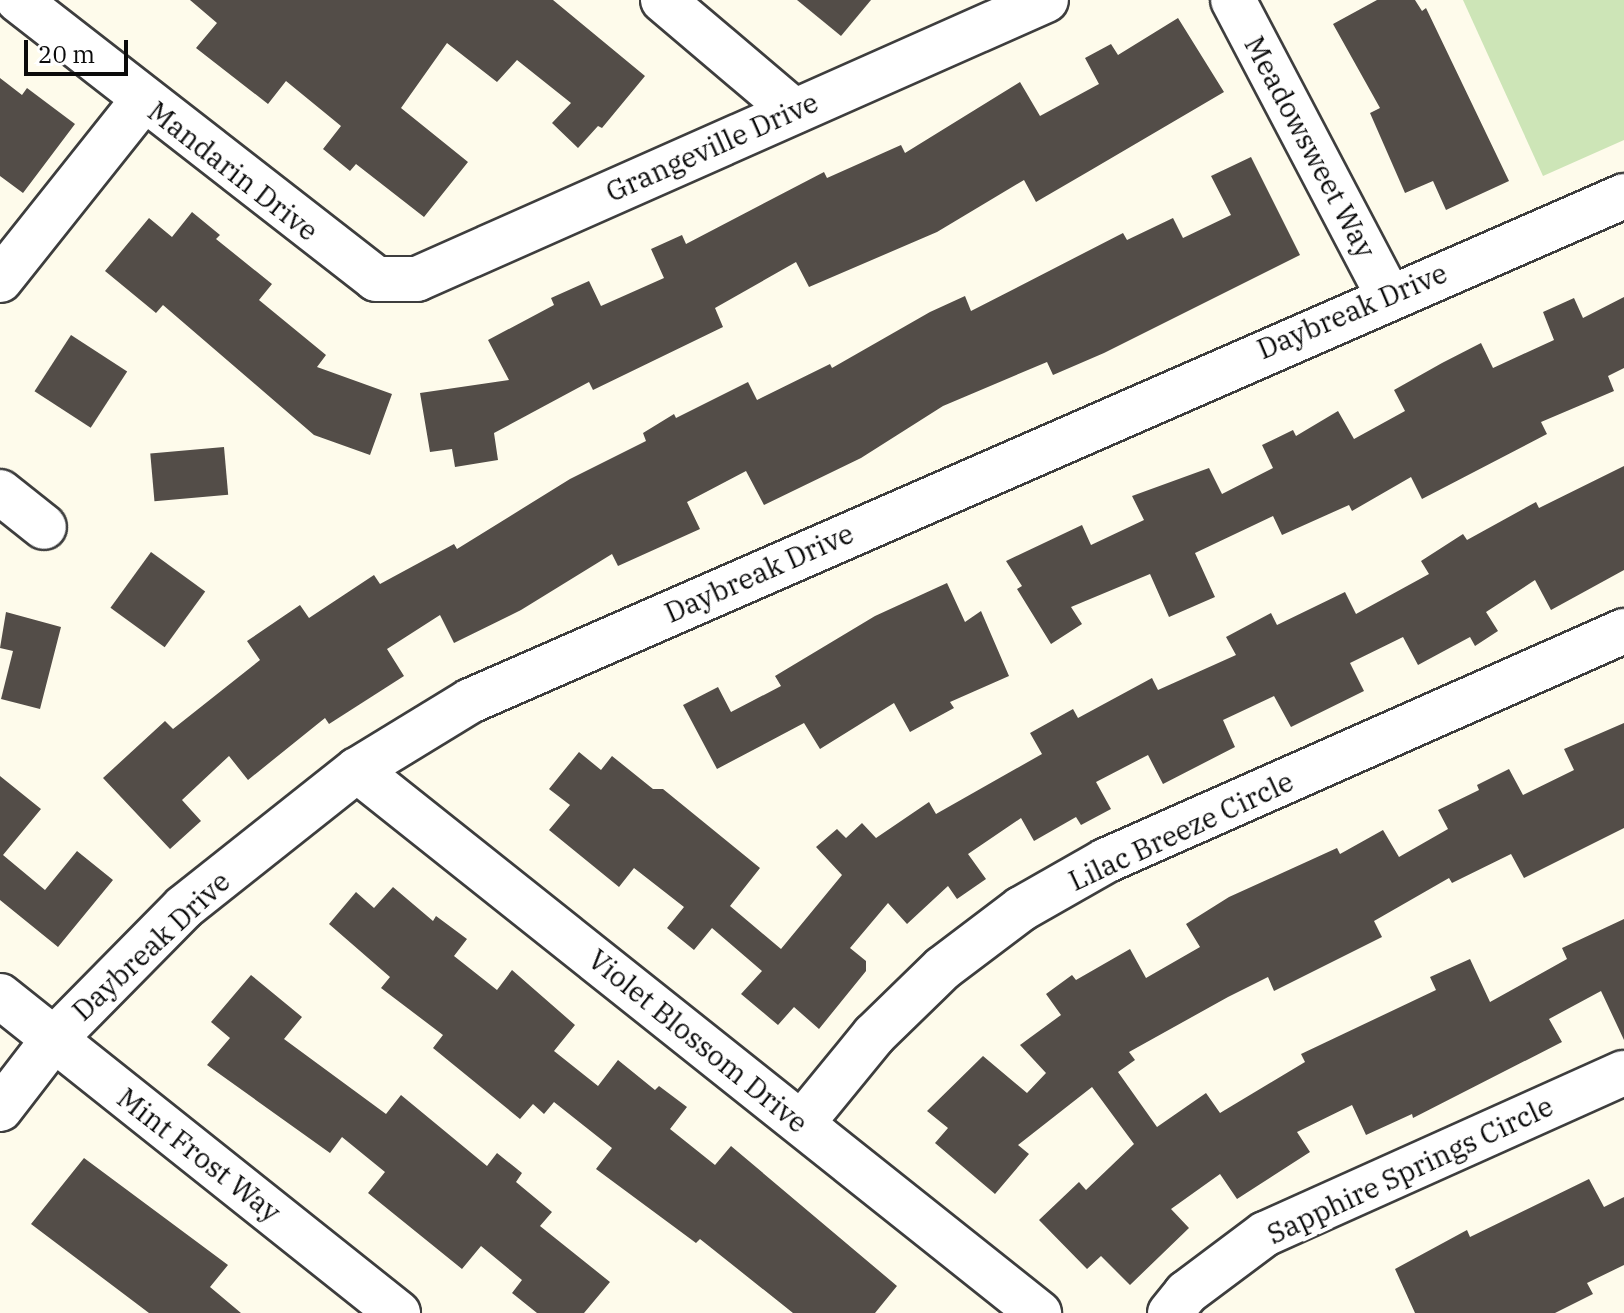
<!DOCTYPE html>
<style>
body{margin:0}
#map{position:relative;width:1624px;height:1313px;overflow:hidden;background:#fefbeb;font-family:"IBM Plex Serif",serif}
div>[style]{position:absolute}
.green>*{inset:0;background:#cde5b7}
.building>*{inset:0;background:#534d48;transform-origin:0 0}
.roads{filter:drop-shadow(2px 0 #3e3e3e) drop-shadow(-2px 0 #3e3e3e) drop-shadow(0 2px #3e3e3e) drop-shadow(0 -2px #3e3e3e)}
.minor>*{height:44px;margin:-22px;padding:0 22px;transform-origin:22px;border-radius:22px;background:#fff}
span{translate:-50% -50%;white-space:nowrap;text-align:center;line-height:1.15;-webkit-text-stroke:8px #fff;paint-order:stroke}
.street-label{font-size:28px;color:#0b0b0b}
.scale{position:absolute;left:24px;top:40px;width:104px;height:36px;box-sizing:border-box;border:4px solid #0b0b0b;border-top:0;padding-left:10px;font-size:24px;line-height:28px;white-space:nowrap;color:#0b0b0b;-webkit-text-stroke:6px #fff;paint-order:stroke}
</style>
<div id="map">
<div class="green">
<div style="clip-path:polygon(1463px 0,1624px 0,1624px 140px,1543px 176px)"></div>
</div>
<div class="building">
<div style="clip-path:polygon(190px 0,553px 0,645px 76px,602px 128px,598px 126px,578px 148px,552px 123px,571px 103px,517px 60px,497px 82px,447px 43px,401px 108px,468px 162px,424px 217px,356px 164px,350px 171px,323px 149px,341px 126px,286px 81px,268px 104px,196px 48px,217px 23px)"></div>
<div style="clip-path:polygon(797px 0,871px 0,841px 36px)"></div>
<div style="clip-path:polygon(1377px 0,1415px 0,1422px 11px,1426px 8px,1509px 181px,1446px 210px,1433px 181px,1405px 193px,1370px 113px,1380px 108px,1333px 24px)"></div>
<div style="clip-path:polygon(1178px 18px,1224px 92px,1091px 170px,1036px 202px,1024px 180px,937px 232px,809px 287px,796px 262px,715px 308px,723px 327px,593px 390px,589px 382px,494px 433px,498px 460px,455px 467px,452px 449px,430px 452px,420px 393px,509px 380px,488px 340px,554px 305px,551px 298px,589px 281px,601px 306px,664px 278px,651px 249px,682px 235px,686px 244px,824px 172px,827px 178px,901px 145px,905px 153px,1020px 82px,1040px 116px,1099px 84px,1085px 58px,1111px 44px,1118px 55px)"></div>
<div style="clip-path:polygon(0 78px,22px 95px,27px 88px,75px 124px,23px 193px,0 176px)"></div>
<div style="clip-path:polygon(1251px 157px,1300px 255px,1104px 353px,1053px 375px,1047px 362px,943px 406px,861px 458px,764px 505px,746px 471px,687px 502px,700px 529px,618px 566px,612px 554px,521px 610px,454px 643px,440px 615px,387px 649px,404px 676px,329px 724px,325px 718px,248px 780px,229px 756px,182px 800px,201px 821px,170px 849px,103px 778px,165px 721px,173px 729px,260px 660px,247px 641px,300px 605px,309px 618px,374px 575px,380px 584px,454px 544px,457px 549px,570px 479px,646px 441px,643px 433px,674px 414px,676px 418px,748px 382px,757px 400px,830px 364px,832px 368px,930px 312px,965px 296px,971px 311px,1123px 233px,1127px 240px,1173px 218px,1183px 238px,1231px 215px,1211px 176px)"></div>
<div style="clip-path:polygon(192px 212px,220px 235px,216px 239px,272px 284px,259px 300px,326px 355px,317px 367px,392px 394px,370px 455px,314px 435px,163px 305px,156px 313px,105px 271px,149px 218px,172px 237px)"></div>
<div style="clip-path:polygon(1624px 297px,1624px 368px,1608px 376px,1614px 391px,1541px 422px,1547px 434px,1422px 499px,1411px 477px,1352px 511px,1349px 505px,1282px 535px,1273px 516px,1195px 553px,1215px 597px,1169px 617px,1150px 574px,1071px 607px,1082px 624px,1051px 644px,1017px 589px,1022px 586px,1006px 561px,1082px 525px,1091px 545px,1144px 520px,1132px 496px,1209px 468px,1222px 494px,1273px 468px,1262px 445px,1293px 430px,1296px 436px,1338px 411px,1354px 439px,1405px 411px,1394px 390px,1442px 363px,1481px 343px,1493px 368px,1554px 340px,1543px 312px,1574px 298px,1583px 318px)"></div>
<div style="left:71px;top:335px;width:67px;height:67px;rotate:33deg"></div>
<div style="left:224px;top:447px;width:48px;height:74px;rotate:85deg"></div>
<div style="clip-path:polygon(1624px 466px,1624px 570px,1551px 610px,1535px 580px,1486px 612px,1498px 631px,1475px 646px,1470px 637px,1418px 665px,1403px 637px,1350px 663px,1364px 691px,1291px 727px,1274px 696px,1223px 720px,1235px 747px,1163px 784px,1148px 755px,1096px 782px,1111px 809px,1081px 825px,1076px 817px,1034px 841px,1021px 818px,968px 854px,986px 879px,957px 899px,948px 886px,907px 924px,888px 903px,850px 948px,866px 961px,866px 971px,819px 1029px,794px 1007px,778px 1025px,741px 994px,762px 971px,712px 928px,694px 950px,667px 928px,684px 907px,634px 868px,619px 887px,549px 830px,570px 805px,549px 789px,579px 752px,601px 770px,612px 756px,653px 789px,663px 789px,760px 868px,730px 906px,781px 949px,842px 875px,816px 847px,837px 829px,846px 838px,862px 823px,876px 838px,929px 802px,936px 814px,1042px 754px,1030px 733px,1073px 709px,1078px 718px,1152px 678px,1158px 690px,1236px 655px,1226px 637px,1271px 613px,1277px 625px,1345px 592px,1356px 614px,1429px 574px,1421px 561px,1463px 534px,1467px 540px,1536px 502px,1539px 508px)"></div>
<div style="left:151px;top:552px;width:67px;height:69px;rotate:36deg"></div>
<div style="clip-path:polygon(947px 583px,965px 622px,981px 611px,1009px 676px,950px 702px,954px 708px,910px 732px,894px 703px,820px 749px,804px 723px,717px 769px,683px 705px,718px 687px,731px 712px,781px 686px,775px 676px,875px 616px)"></div>
<div style="clip-path:polygon(6px 612px,61px 627px,40px 709px,1px 699px,13px 651px,0 648px)"></div>
<div style="clip-path:polygon(1624px 723px,1624px 828px,1524px 878px,1511px 854px,1452px 883px,1449px 878px,1374px 921px,1382px 937px,1274px 991px,1268px 977px,1228px 997px,1129px 1052px,1135px 1060px,1118px 1072px,1157px 1127px,1206px 1093px,1220px 1113px,1305px 1062px,1301px 1054px,1436px 990px,1430px 977px,1470px 959px,1490px 1002px,1567px 959px,1562px 948px,1624px 919px,1624px 1040px,1601px 991px,1549px 1019px,1562px 1042px,1413px 1118px,1412px 1114px,1366px 1135px,1352px 1105px,1297px 1132px,1310px 1152px,1237px 1199px,1220px 1174px,1171px 1209px,1189px 1228px,1130px 1285px,1101px 1256px,1087px 1269px,1039px 1220px,1079px 1182px,1086px 1190px,1134px 1144px,1092px 1087px,1018px 1145px,1029px 1154px,995px 1194px,935px 1143px,948px 1128px,927px 1111px,983px 1056px,1027px 1093px,1046px 1073px,1020px 1045px,1061px 1015px,1046px 994px,1072px 975px,1076px 980px,1130px 949px,1146px 978px,1200px 947px,1186px 924px,1229px 897px,1337px 848px,1340px 854px,1383px 830px,1399px 857px,1448px 829px,1438px 810px,1479px 790px,1477px 785px,1509px 769px,1523px 795px,1574px 770px,1564px 749px)"></div>
<div style="clip-path:polygon(0 776px,41px 809px,3px 855px,45px 890px,77px 851px,113px 880px,58px 947px,0 900px)"></div>
<div style="clip-path:polygon(393px 887px,433px 921px,436px 916px,467px 939px,454px 956px,497px 990px,512px 970px,575px 1025px,554px 1051px,598px 1086px,618px 1060px,655px 1090px,659px 1086px,687px 1107px,670px 1129px,715px 1165px,731px 1146px,897px 1286px,875px 1313px,793px 1313px,700px 1239px,696px 1243px,596px 1169px,612px 1148px,554px 1102px,544px 1114px,533px 1104px,520px 1119px,433px 1048px,443px 1035px,381px 988px,390px 977px,329px 924px,356px 892px,374px 908px)"></div>
<div style="clip-path:polygon(251px 975px,302px 1017px,284px 1039px,386px 1114px,401px 1095px,487px 1166px,497px 1153px,522px 1173px,516px 1182px,552px 1212px,540px 1226px,610px 1282px,584px 1313px,537px 1313px,512px 1293px,522px 1280px,481px 1246px,462px 1269px,368px 1193px,385px 1172px,342px 1137px,330px 1153px,207px 1065px,230px 1038px,211px 1022px)"></div>
<div style="clip-path:polygon(84px 1158px,228px 1265px,210px 1287px,241px 1313px,149px 1313px,31px 1224px)"></div>
<div style="clip-path:polygon(1589px 1179px,1604px 1207px,1624px 1197px,1624px 1265px,1587px 1283px,1593px 1294px,1555px 1313px,1415px 1313px,1395px 1269px,1467px 1230px,1470px 1237px)"></div>
</div>
<div class="roads">
<div class="minor">
<div style="left:18px;top:0;width:454px;rotate:37.9deg"></div>
<div style="left:376px;top:279px;width:41px"></div>
<div style="left:417px;top:279px;width:688px;rotate:-23.92deg"></div>
<div style="left:663px;top:0;width:172px;rotate:40.3deg"></div>
<div style="left:1233px;top:0;width:333px;rotate:62.3deg"></div>
<div style="left:0;top:280px;width:230px;rotate:-51.5deg"></div>
<div style="left:0;top:492px;width:56px;rotate:38.5deg"></div>
<div style="left:357px;top:770px;width:872px;rotate:38.53deg"></div>
<div style="left:0;top:996px;width:509px;rotate:38.54deg"></div>
<div style="left:0;top:1109px;width:88px;rotate:-52.4deg"></div>
<div style="left:54px;top:1039px;width:185px;rotate:-45.4deg"></div>
<div style="left:184px;top:907px;width:221px;rotate:-38.4deg"></div>
<div style="left:357px;top:770px;width:132px;rotate:-31.4deg"></div>
<div style="left:470px;top:701px;width:1260px;rotate:-23.63deg"></div>
<div style="left:802px;top:1123px;width:114px;rotate:-50.7deg"></div>
<div style="left:874px;top:1035px;width:96px;rotate:-44.2deg"></div>
<div style="left:943px;top:968px;width:98px;rotate:-37.1deg"></div>
<div style="left:1021px;top:909px;width:97px;rotate:-29.7deg"></div>
<div style="left:1105px;top:861px;width:568px;rotate:-23.9deg"></div>
<div style="left:1170px;top:1313px;width:26px;rotate:-51deg"></div>
<div style="left:1186px;top:1293px;width:99px;rotate:-36.8deg"></div>
<div style="left:1265px;top:1234px;width:393px;rotate:-24.2deg"></div>
</div>
</div>
<div class="street-label">
<span style="left:712px;top:147px;rotate:-24deg">Grangeville Drive</span>
<span style="left:1310px;top:147px;rotate:62deg">Meadowsweet Way</span>
<span style="left:233px;top:171px;rotate:38deg">Mandarin Drive</span>
<span style="left:1352px;top:311px;rotate:-23deg">Daybreak Drive</span>
<span style="left:759px;top:573px;rotate:-24deg">Daybreak Drive</span>
<span style="left:1181px;top:831px;rotate:-25deg">Lilac Breeze Circle</span>
<span style="left:151px;top:946px;rotate:-43deg">Daybreak Drive</span>
<span style="left:698px;top:1041px;rotate:39deg">Violet Blossom Drive</span>
<span style="left:199px;top:1155px;rotate:38deg">Mint Frost Way</span>
<span style="left:1410px;top:1170px;rotate:-25deg">Sapphire Springs Circle</span>
</div>
<div class="scale">20 m</div>
</div>
